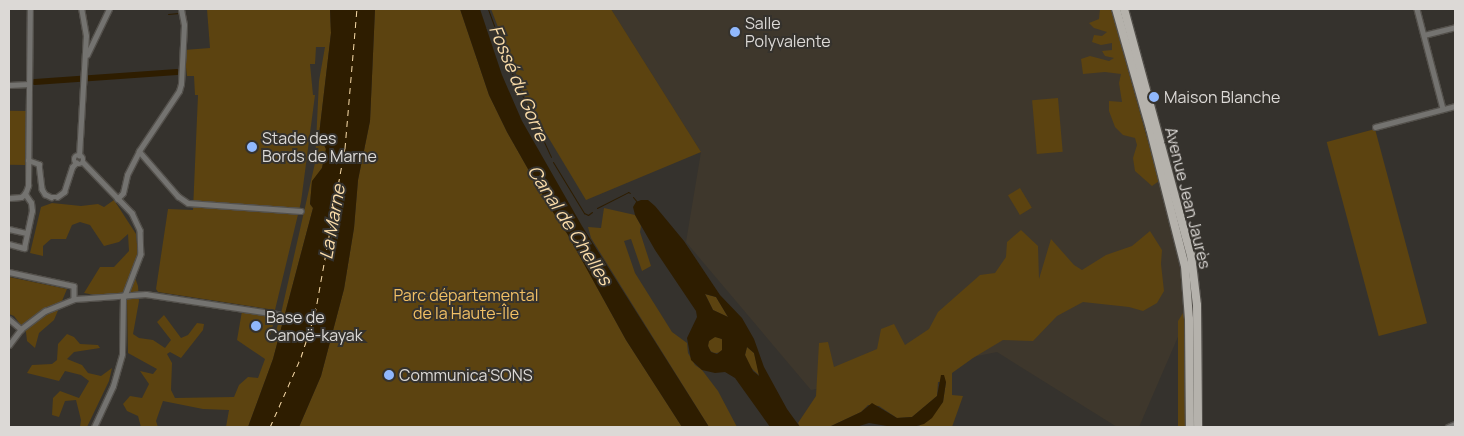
<!DOCTYPE html>
<meta charset="utf-8">
<style>
body{margin:0}
#map{position:relative;width:1464px;height:436px;overflow:hidden;background:#35322d;font-family:Manrope,sans-serif}
div>[style]{position:absolute}
.built>*{inset:0;background:#3e372c}
.green>*{inset:0;background:#5c4310;transform-origin:0 0}
.round{border-radius:50%}
.water>*{inset:0;background:#2e1d00}
.stream>*{height:1px;margin:-0.5px;padding:0 0.5px;transform-origin:0.5px;border-radius:0.5px;background:#2e1d00}
.canal>*{height:5.5px;margin:-2.75px;padding:0 2.75px;transform-origin:2.75px;border-radius:2.75px;background:#2e1d00}
.ferry>*{height:1px;margin-top:-0.5px;transform-origin:0;background:repeating-linear-gradient(90deg,#fadca9 0 6px,transparent 0 11px)}
.roads{filter:drop-shadow(1px 0 #53504b) drop-shadow(-1px 0 #53504b) drop-shadow(0 1px #53504b) drop-shadow(0 -1px #53504b)}
.minor>*{height:4.5px;margin:-2.25px;padding:0 2.25px;transform-origin:2.25px;border-radius:2.25px;background:#747370}
.minor>.ring{margin:-2.25px;padding:0;box-sizing:content-box;background:none;border:4.5px solid #747370;border-radius:50%}
.primary>*{height:8px;margin:-4px;padding:0 4px;transform-origin:4px;border-radius:4px;background:#b5b2ac}
.dots>*{width:14px;height:14px;translate:-50% -50%;box-sizing:border-box;border:2px solid #35322d;border-radius:50%}
span{translate:-50% -50%;white-space:nowrap;text-align:center;line-height:1.15;-webkit-text-stroke:4px #35322d;paint-order:stroke}
.poi-label{font-size:16px;color:#dcd9d6}
.left{translate:0 -50%;text-align:left}
.street-label{font-size:16px;color:#dcd9d6}
.park-label{font-size:16px;color:#f2c065}
.water-label{font-size:18px;color:#fadca9;font-style:italic}
.frame{position:absolute;inset:0;border:10px solid #dcd9d6;pointer-events:none}
</style>
<div id="map">
<div class="built">
<div style="clip-path:polygon(611px 9px,1111px 9px,1159px 181px,1176px 236px,1184px 273px,1187px 316px,1139px 427px,1117px 427px,997px 352px,811px 390px,686px 242px,701px 152px)"></div>
</div>
<div class="green">
<div style="clip-path:polygon(207px 9px,330px 9px,331px 33px,319px 135px,326px 149px,322px 168px,312px 182px,310px 204px,313px 208px,273px 359px,248px 427px,226px 427px,229px 410px,203px 409px,163px 401px,156px 421px,158px 427px,141px 427px,138px 416px,127px 411px,123px 404px,130px 396px,142px 398px,149px 384px,140px 371px,153px 374px,157px 369px,128px 353px,127px 301px,84px 293px,100px 267px,114px 267px,129px 251px,128px 234px,119px 242px,104px 246px,90px 225px,80px 222px,72px 225px,66px 239px,51px 239px,43px 246px,43px 256px,30px 253px,41px 207px,52px 203px,81px 206px,98px 204px,104px 207px,114px 200px,136px 234px,138px 254px,133px 272px,138px 286px,139px 301px,133px 334px,139px 338px,153px 340px,165px 348px,171px 340px,157px 322px,164px 315px,181px 338px,188px 335px,197px 323px,204px 324px,203px 330px,181px 358px,170px 352px,167px 354px,172px 363px,171px 390px,175px 398px,234px 397px,239px 385px,248px 377px,258px 378px,265px 359px,237px 340px,242px 311px,275px 318px,269px 339px,273px 340px,280px 318px,315px 163px,319px 81px,325px 47px,316px 47px,315px 64px,310px 64px,313px 95px,315px 95px,301px 202px,275px 310px,158px 292px,156px 289px,168px 209px,193px 210px,198px 95px,195px 95px,194px 76px,187px 76px,184px 50px,210px 48px)"></div>
<div style="clip-path:polygon(375px 9px,460px 9px,489px 95px,507px 132px,549px 206px,568px 235px,626px 340px,682px 427px,299px 427px,321px 376px,344px 289px,354px 228px,358px 180px,370px 121px)"></div>
<div style="clip-path:polygon(491px 9px,611px 9px,701px 152px,586px 200px,527px 102px)"></div>
<div style="clip-path:polygon(1100px 9px,1111px 9px,1159px 181px,1152px 186px,1135px 171px,1133px 158px,1137px 145px,1135px 138px,1123px 135px,1115px 127px,1109px 111px,1109px 101px,1122px 102px,1119px 83px,1121px 74px,1105px 72px,1083px 74px,1081px 59px,1090px 56px,1109px 61px,1114px 58px,1105px 56px,1102px 51px,1112px 50px,1112px 43px,1101px 45px,1092px 42px,1094px 35px,1102px 36px,1107px 32px,1094px 28px,1089px 23px,1099px 19px)"></div>
<div style="left:1058px;top:98px;width:54px;height:26px;rotate:85deg"></div>
<div style="left:26px;top:111px;width:54px;height:17px;rotate:91deg"></div>
<div style="left:1375px;top:129px;width:201px;height:50px;rotate:75deg"></div>
<div style="left:1020px;top:188px;width:23px;height:14px;rotate:59deg"></div>
<div style="clip-path:polygon(604px 208px,635px 215px,641px 226px,640px 232px,651px 266px,642px 271px,631px 239px,624px 241px,635px 273px,672px 332px,687px 343px,688px 353px,695px 365px,702px 370px,718px 391px,737px 427px,709px 427px,591px 238px,588px 227px,601px 228px)"></div>
<div style="clip-path:polygon(1021px 230px,1038px 246px,1039px 279px,1051px 239px,1074px 265px,1082px 270px,1106px 255px,1132px 246px,1150px 231px,1162px 250px,1161px 264px,1164px 291px,1157px 303px,1143px 311px,1129px 307px,1083px 302px,1057px 316px,1033px 341px,1003px 340px,973px 358px,952px 373px,952px 395px,963px 396px,952px 427px,913px 427px,919px 426px,943px 402px,946px 382px,938px 382px,937px 396px,912px 417px,897px 418px,879px 406px,868px 405px,861px 412px,829px 427px,800px 427px,798px 423px,816px 396px,819px 343px,828px 342px,834px 367px,877px 349px,881px 329px,894px 324px,905px 345px,929px 329px,938px 312px,980px 275px,995px 273px,1006px 257px,1007px 242px)"></div>
<div style="clip-path:polygon(9px 277px,67px 289px,54px 320px,39px 333px,35px 348px,27px 341px,26px 332px,14px 316px,9px 314px)"></div>
<div style="clip-path:polygon(705px 294px,716px 297px,728px 317px,713px 310px)"></div>
<div style="clip-path:polygon(1183px 313px,1187px 316px,1188px 427px,1178px 427px,1178px 321px)"></div>
<div style="clip-path:polygon(67px 334px,74px 337px,80px 344px,98px 345px,100px 348px,74px 352px,67px 359px,82px 365px,88px 373px,101px 376px,112px 368px,109px 381px,87px 427px,80px 427px,81px 420px,76px 400px,65px 401px,59px 417px,52px 415px,53px 398px,60px 391px,79px 398px,89px 381px,81px 375px,65px 371px,59px 381px,27px 373px,32px 365px,52px 364px,57px 360px,58px 344px)"></div>
<div class="round" style="left:708px;top:337px;width:16px;height:16px"></div>
<div style="clip-path:polygon(747px 347px,754px 353px,760px 376px,750px 367px,745px 355px)"></div>
</div>
<div class="water">
<div style="clip-path:polygon(330px 9px,375px 9px,370px 121px,358px 180px,354px 228px,344px 289px,321px 376px,299px 427px,248px 427px,273px 359px,313px 208px,310px 204px,312px 181px,322px 168px,326px 149px,319px 135px,331px 33px)"></div>
<div style="clip-path:polygon(460px 9px,480px 9px,502px 75px,522px 121px,582px 226px,709px 427px,682px 427px,626px 340px,568px 235px,549px 206px,507px 132px,489px 95px)"></div>
<div style="clip-path:polygon(evenodd,641px 200px,648px 200px,655px 206px,684px 241px,720px 295px,742px 318px,754px 339px,764px 367px,787px 409px,800px 427px,770px 427px,735px 378px,725px 372px,715px 373px,702px 370px,691px 360px,687px 338px,697px 317px,696px 311px,655px 250px,635px 215px,633px 207px,636px 202px,641px 200px,705px 294px,716px 297px,728px 317px,713px 310px,705px 294px,641px 200px,715px 337px,722px 339px,722px 350px,717px 354px,711px 352px,708px 346px,709px 341px,715px 337px,641px 200px,747px 347px,754px 353px,759px 376px,753px 371px,745px 355px,747px 347px)"></div>
<div style="clip-path:polygon(941px 375px,944px 375px,946px 382px,943px 402px,932px 418px,924px 424px,913px 427px,893px 427px,869px 423px,856px 427px,829px 427px,861px 412px,872px 403px,897px 418px,912px 417px,937px 396px)"></div>
</div>
<div class="stream">
<div style="left:488px;top:9px;width:64px;rotate:69.9deg"></div>
<div style="left:510px;top:69px;width:97px;rotate:65deg"></div>
<div style="left:168px;top:14px;width:11px;rotate:-5deg"></div>
<div style="left:553px;top:162px;width:60px;rotate:58.7deg"></div>
<div style="left:584px;top:213px;width:4px;rotate:27deg"></div>
<div style="left:588px;top:215px;width:5px;rotate:-37deg"></div>
<div style="left:633px;top:197px;width:6px;rotate:51deg"></div>
<div style="left:597px;top:208px;width:35px;rotate:-27deg"></div>
<div style="left:628px;top:192px;width:2px;rotate:27deg"></div>
</div>
<div class="canal">
<div style="left:35px;top:82px;width:142px;rotate:-4deg"></div>
</div>
<div class="ferry">
<div style="left:270px;top:427px;width:77px;rotate:-66.1deg"></div>
<div style="left:301px;top:357px;width:45px;rotate:-72deg"></div>
<div style="left:315px;top:314px;width:169px;rotate:-79.8deg"></div>
<div style="left:345px;top:148px;width:140px;rotate:-85.1deg"></div>
</div>
<div class="roads">
<div class="minor">
<div style="left:1417px;top:9px;width:103px;rotate:75.4deg"></div>
<div style="left:1424px;top:35px;width:32px;rotate:-14deg"></div>
<div style="left:87px;top:55px;width:51px;rotate:-64.4deg"></div>
<div style="left:9px;top:85px;width:20px;rotate:-3deg"></div>
<div style="left:1375px;top:127px;width:83px;rotate:-14.7deg"></div>
<div style="left:139px;top:151px;width:60px;rotate:49.1deg"></div>
<div style="left:178px;top:196px;width:12px;rotate:35deg"></div>
<div style="left:188px;top:203px;width:113px;rotate:4deg"></div>
<div class="ring" style="left:74.5px;top:155.5px;width:4.5px;height:4.5px"></div>
<div style="left:79px;top:156px;width:120px;rotate:-86.7deg"></div>
<div style="left:86px;top:36px;width:27px;rotate:-100deg"></div>
<div style="left:28px;top:160px;width:12px;rotate:20deg"></div>
<div style="left:39px;top:164px;width:25px;rotate:83deg"></div>
<div style="left:42px;top:189px;width:6px;rotate:59deg"></div>
<div style="left:45px;top:194px;width:7px;rotate:27deg"></div>
<div style="left:51px;top:197px;width:6px"></div>
<div style="left:57px;top:197px;width:9px;rotate:-36deg"></div>
<div style="left:64px;top:192px;width:26px;rotate:-72deg"></div>
<div style="left:72px;top:167px;width:6px;rotate:-45deg"></div>
<div style="left:83px;top:162px;width:71px;rotate:46.1deg"></div>
<div style="left:132px;top:213px;width:19px;rotate:65deg"></div>
<div style="left:140px;top:230px;width:24px;rotate:88deg"></div>
<div style="left:141px;top:254px;width:45px;rotate:110.9deg"></div>
<div style="left:25px;top:194px;width:9px;rotate:-69deg"></div>
<div style="left:28px;top:186px;width:177px;rotate:-89.4deg"></div>
<div style="left:9px;top:198px;width:12px;rotate:-5deg"></div>
<div style="left:21px;top:197px;width:5px;rotate:-37deg"></div>
<div style="left:117px;top:199px;width:8px;rotate:-45deg"></div>
<div style="left:123px;top:193px;width:18px;rotate:-77deg"></div>
<div style="left:127px;top:175px;width:27px;rotate:-63deg"></div>
<div style="left:139px;top:151px;width:72px;rotate:-56.3deg"></div>
<div style="left:179px;top:91px;width:7px;rotate:-74deg"></div>
<div style="left:181px;top:84px;width:59px;rotate:-87.1deg"></div>
<div style="left:184px;top:25px;width:16px;rotate:-101deg"></div>
<div style="left:9px;top:229px;width:18px;rotate:13deg"></div>
<div style="left:9px;top:244px;width:16px;rotate:15deg"></div>
<div style="left:24px;top:248px;width:38px;rotate:-78deg"></div>
<div style="left:32px;top:211px;width:8px;rotate:-97deg"></div>
<div style="left:31px;top:203px;width:11px;rotate:-124deg"></div>
<div style="left:9px;top:272px;width:66px;rotate:12.2deg"></div>
<div style="left:74px;top:286px;width:13px;rotate:90deg"></div>
<div style="left:9px;top:319px;width:16px;rotate:40deg"></div>
<div style="left:9px;top:345px;width:20px;rotate:-53deg"></div>
<div style="left:21px;top:329px;width:30px;rotate:-37deg"></div>
<div style="left:45px;top:311px;width:31px;rotate:-22deg"></div>
<div style="left:74px;top:299px;width:15px;rotate:-4deg"></div>
<div style="left:89px;top:298px;width:57px;rotate:-4deg"></div>
<div style="left:146px;top:294px;width:133px;rotate:8.7deg"></div>
<div style="left:94px;top:427px;width:45px;rotate:-65.1deg"></div>
<div style="left:113px;top:386px;width:33px;rotate:-74deg"></div>
<div style="left:122px;top:354px;width:58px;rotate:-89deg"></div>
<div style="left:1448px;top:427px;width:8px;rotate:-23deg"></div>
</div>
<div class="primary">
<div style="left:1116px;top:9px;width:124px;rotate:74.1deg"></div>
<div style="left:1150px;top:128px;width:142px;rotate:75.8deg"></div>
<div style="left:1185px;top:266px;width:53px;rotate:85.7deg"></div>
<div style="left:1189px;top:319px;width:108px;rotate:89.5deg"></div>
<div style="left:1124px;top:9px;width:255px;rotate:74.8deg"></div>
<div style="left:1191px;top:255px;width:50px;rotate:83.2deg"></div>
<div style="left:1197px;top:305px;width:122px;rotate:89.5deg"></div>
</div>
</div>
<div class="dots">
<div style="left:735px;top:32px;background:#90b8fd"></div>
<div style="left:1154px;top:97px;background:#90b8fd"></div>
<div style="left:252px;top:147px;background:#90b8fd"></div>
<div style="left:256px;top:326px;background:#90b8fd"></div>
<div style="left:389px;top:375px;background:#90b8fd"></div>
</div>
<div class="poi-label">
<span class="left" style="left:745px;top:32px">Salle<br>Polyvalente</span>
<span class="left" style="left:1164px;top:97px">Maison Blanche</span>
<span class="left" style="left:262px;top:147px">Stade des<br>Bords de Marne</span>
<span class="left" style="left:266px;top:326px">Base de<br>Canoë-kayak</span>
<span class="left" style="left:399px;top:375px">Communica'SONS</span>
</div>
<div class="street-label">
<span style="left:1188px;top:198px;rotate:76deg">Avenue Jean Jaurès</span>
</div>
<div class="park-label">
<span style="left:466px;top:304px">Parc départemental<br>de la Haute-Île</span>
</div>
<div class="water-label">
<span style="left:519px;top:83px;rotate:67deg">Fossé du Gorre</span>
<span style="left:332px;top:222px;rotate:-80deg">La Marne</span>
<span style="left:570px;top:225px;rotate:57deg">Canal de Chelles</span>
</div>
<div class="frame"></div>
</div>
